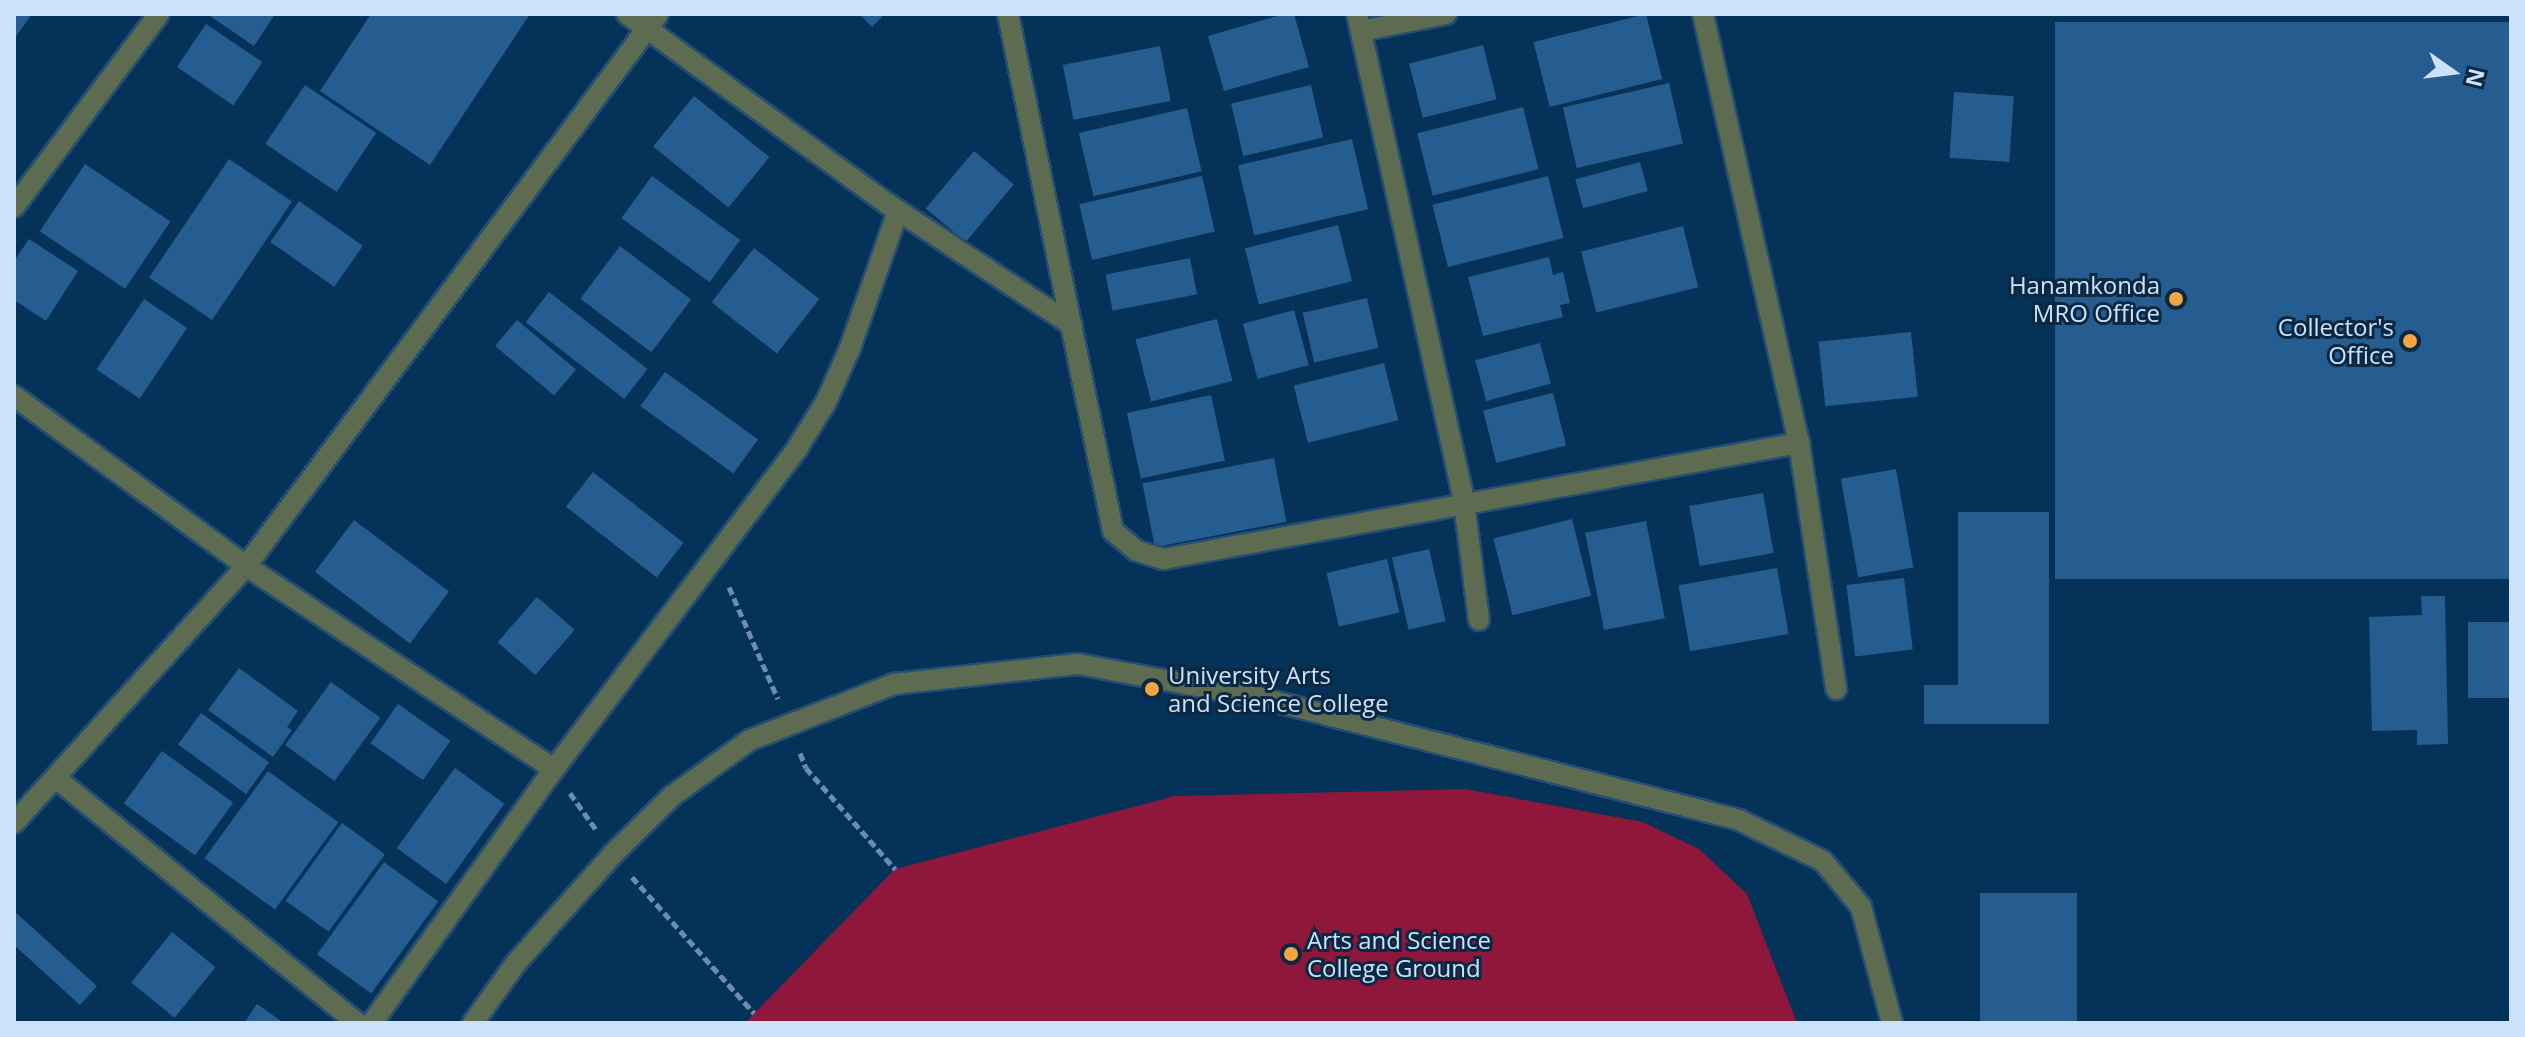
<!DOCTYPE html>
<style>
body{margin:0}
#map{position:relative;width:2525px;height:1037px;overflow:hidden;background:#053258;font-family:"Open Sans",sans-serif}
div>[style]{position:absolute}
.green>*{inset:0;background:#8f173c}
.building>*{inset:0;background:#265d91;transform-origin:0 0}
.path>*{height:5px;margin-top:-2.5px;transform-origin:0;background:repeating-linear-gradient(90deg,#6c8dac 0 8px,transparent 0 12px)}
.roads{filter:drop-shadow(2px 0 #254e72) drop-shadow(-2px 0 #254e72) drop-shadow(0 2px #254e72) drop-shadow(0 -2px #254e72)}
.minor>*{height:20px;margin:-10px;padding:0 10px;transform-origin:10px;border-radius:10px;background:#5d6c50}
.dots>*{width:22px;height:22px;translate:-50% -50%;box-sizing:border-box;border:4px solid #0b2843;border-radius:50%}
span{translate:-50% -50%;white-space:nowrap;text-align:center;line-height:1.15;-webkit-text-stroke:6px #0b2843;paint-order:stroke}
.poi-label{font-size:24px;color:#cbe2fa}
.right{translate:-100% -50%;text-align:right}
.left{translate:0 -50%;text-align:left}
.frame{position:absolute;inset:0;border:16px solid #cbe2fa;pointer-events:none}
.north{position:absolute;left:2413px;top:32px;width:80px;height:80px;-webkit-text-stroke:6px #0b2843;paint-order:stroke;rotate:104deg;font-size:22px;font-weight:700;line-height:32px;text-align:center;color:#cbe2fa}
.north::after{content:'';display:block;margin:auto;width:28px;height:36px;background:#cbe2fa;clip-path:polygon(50% 0,100% 100%,50% 72%,0 100%)}
</style>
<div id="map">
<div class="green">
<div style="clip-path:polygon(1465px 789px,1643px 822px,1699px 849px,1747px 894px,1797px 1023px,745px 1023px,895px 869px,1175px 796px)"></div>
</div>
<div class="building">
<div style="clip-path:polygon(14px 14px,32px 14px,14px 39px)"></div>
<div style="clip-path:polygon(207px 14px,275px 14px,254px 46px)"></div>
<div style="clip-path:polygon(371px 14px,530px 14px,430px 165px,320px 91px)"></div>
<div style="clip-path:polygon(859px 14px,885px 14px,872px 27px)"></div>
<div style="clip-path:polygon(1284px 14px,1294px 14px,1309px 67px,1224px 91px,1208px 36px)"></div>
<div style="left:1646px;top:14px;width:67px;height:116px;rotate:76deg"></div>
<div style="left:2511px;top:22px;width:557px;height:456px;rotate:90deg"></div>
<div style="left:206px;top:24px;width:68px;height:52px;rotate:34deg"></div>
<div style="left:1483px;top:45px;width:56px;height:76px;rotate:76deg"></div>
<div style="left:1160px;top:46px;width:56px;height:99px;rotate:79deg"></div>
<div style="left:1669px;top:83px;width:62px;height:109px;rotate:77deg"></div>
<div style="left:305px;top:85px;width:86px;height:71px;rotate:34deg"></div>
<div style="left:1311px;top:85px;width:54px;height:82px;rotate:77deg"></div>
<div style="left:1954px;top:92px;width:60px;height:66px;rotate:4deg"></div>
<div style="left:694px;top:96px;width:97px;height:65px;rotate:39deg"></div>
<div style="left:1523px;top:107px;width:64px;height:109px;rotate:76deg"></div>
<div style="left:1187px;top:108px;width:65px;height:111px;rotate:77deg"></div>
<div style="left:1352px;top:139px;width:72px;height:117px;rotate:77deg"></div>
<div style="left:974px;top:151px;width:52px;height:75px;rotate:40deg"></div>
<div style="left:229px;top:159px;width:76px;height:143px;rotate:34deg"></div>
<div style="left:1640px;top:162px;width:30px;height:67px;rotate:75deg"></div>
<div style="left:85px;top:164px;width:103px;height:81px;rotate:34deg"></div>
<div style="left:652px;top:176px;width:109px;height:52px;rotate:36deg"></div>
<div style="left:1202px;top:176px;width:57px;height:126px;rotate:77deg"></div>
<div style="left:1548px;top:176px;width:64px;height:119px;rotate:76deg"></div>
<div style="left:299px;top:201px;width:78px;height:50px;rotate:35deg"></div>
<div style="left:1338px;top:225px;width:58px;height:96px;rotate:76deg"></div>
<div style="left:1683px;top:226px;width:63px;height:105px;rotate:76deg"></div>
<div style="clip-path:polygon(29px 239px,78px 271px,46px 321px,14px 300px,14px 261px)"></div>
<div style="left:620px;top:246px;width:89px;height:66px;rotate:37deg"></div>
<div style="left:754px;top:248px;width:83px;height:69px;rotate:38deg"></div>
<div style="clip-path:polygon(1549px 257px,1553px 275px,1563px 272px,1570px 303px,1560px 305px,1563px 317px,1483px 336px,1468px 277px)"></div>
<div style="left:1190px;top:258px;width:37px;height:86px;rotate:79deg"></div>
<div style="left:549px;top:292px;width:125px;height:38px;rotate:38deg"></div>
<div style="left:1367px;top:298px;width:51px;height:66px;rotate:77deg"></div>
<div style="left:144px;top:299px;width:52px;height:85px;rotate:34deg"></div>
<div style="left:1294px;top:310px;width:57px;height:53px;rotate:75deg"></div>
<div style="left:1217px;top:319px;width:64px;height:84px;rotate:76deg"></div>
<div style="left:517px;top:320px;width:77px;height:34px;rotate:40deg"></div>
<div style="left:1911px;top:332px;width:65px;height:93px;rotate:84deg"></div>
<div style="left:1540px;top:343px;width:42px;height:67px;rotate:75deg"></div>
<div style="left:1384px;top:363px;width:59px;height:93px;rotate:76deg"></div>
<div style="left:665px;top:372px;width:115px;height:42px;rotate:36deg"></div>
<div style="left:1553px;top:393px;width:54px;height:72px;rotate:76deg"></div>
<div style="left:1211px;top:395px;width:67px;height:86px;rotate:78deg"></div>
<div style="left:1274px;top:458px;width:65px;height:134px;rotate:79deg"></div>
<div style="left:1896px;top:469px;width:100px;height:56px;rotate:80deg"></div>
<div style="left:593px;top:472px;width:115px;height:44px;rotate:38deg"></div>
<div style="left:1763px;top:493px;width:61px;height:75px;rotate:80deg"></div>
<div style="clip-path:polygon(1958px 512px,2049px 512px,2049px 724px,1924px 724px,1924px 685px,1958px 685px)"></div>
<div style="left:1572px;top:519px;width:79px;height:81px;rotate:76deg"></div>
<div style="left:354px;top:520px;width:119px;height:65px;rotate:37deg"></div>
<div style="left:1646px;top:521px;width:99px;height:62px;rotate:79deg"></div>
<div style="left:1429px;top:549px;width:74px;height:38px;rotate:77deg"></div>
<div style="left:1387px;top:559px;width:55px;height:62px;rotate:77deg"></div>
<div style="left:1777px;top:568px;width:67px;height:100px;rotate:80deg"></div>
<div style="left:1904px;top:578px;width:72px;height:58px;rotate:83deg"></div>
<div style="clip-path:polygon(2421px 596px,2445px 596px,2448px 744px,2417px 745px,2417px 730px,2372px 731px,2369px 617px,2422px 615px)"></div>
<div style="left:537px;top:597px;width:50px;height:60px;rotate:41deg"></div>
<div style="left:2511px;top:622px;width:76px;height:43px;rotate:90deg"></div>
<div style="clip-path:polygon(239px 668px,298px 711px,287px 727px,292px 730px,273px 757px,208px 710px)"></div>
<div style="left:331px;top:682px;width:61px;height:78px;rotate:36deg"></div>
<div style="left:398px;top:704px;width:64px;height:48px;rotate:35deg"></div>
<div style="left:201px;top:713px;width:84px;height:39px;rotate:36deg"></div>
<div style="left:162px;top:751px;width:88px;height:65px;rotate:36deg"></div>
<div style="left:455px;top:768px;width:61px;height:99px;rotate:36deg"></div>
<div style="left:268px;top:771px;width:87px;height:108px;rotate:36deg"></div>
<div style="left:342px;top:823px;width:53px;height:96px;rotate:36deg"></div>
<div style="left:384px;top:862px;width:67px;height:114px;rotate:36deg"></div>
<div style="left:2077px;top:893px;width:130px;height:97px;rotate:90deg"></div>
<div style="clip-path:polygon(14px 911px,97px 986px,80px 1005px,14px 945px)"></div>
<div style="left:172px;top:932px;width:56px;height:65px;rotate:39deg"></div>
<div style="clip-path:polygon(257px 1004px,284px 1023px,244px 1023px)"></div>
</div>
<div class="path">
<div style="left:729px;top:587px;width:122px;rotate:66.4deg"></div>
<div style="left:800px;top:753px;width:16px;rotate:68deg"></div>
<div style="left:806px;top:768px;width:135px;rotate:48.6deg"></div>
<div style="left:570px;top:793px;width:47px;rotate:54.6deg"></div>
<div style="left:632px;top:877px;width:183px;rotate:48.1deg"></div>
</div>
<div class="roads">
<div class="minor">
<div style="left:627px;top:14px;width:323px;rotate:36.1deg"></div>
<div style="left:888px;top:204px;width:220px;rotate:33.3deg"></div>
<div style="left:1008px;top:14px;width:528px;rotate:78.52deg"></div>
<div style="left:1113px;top:531px;width:31px;rotate:40deg"></div>
<div style="left:1137px;top:551px;width:28px;rotate:17deg"></div>
<div style="left:1164px;top:559px;width:646px;rotate:-10.35deg"></div>
<div style="left:1357px;top:14px;width:500px;rotate:77.6deg"></div>
<div style="left:1464px;top:502px;width:119px;rotate:82.8deg"></div>
<div style="left:1703px;top:14px;width:440px;rotate:77.4deg"></div>
<div style="left:1799px;top:443px;width:249px;rotate:81.4deg"></div>
<div style="left:1361px;top:31px;width:87px;rotate:-11.3deg"></div>
<div style="left:14px;top:207px;width:241px;rotate:-53.1deg"></div>
<div style="left:14px;top:396px;width:288px;rotate:36.2deg"></div>
<div style="left:246px;top:566px;width:369px;rotate:33.4deg"></div>
<div style="left:57px;top:779px;width:387px;rotate:39.1deg"></div>
<div style="left:14px;top:823px;width:346px;rotate:-47.9deg"></div>
<div style="left:246px;top:566px;width:689px;rotate:-53.26deg"></div>
<div style="left:372px;top:1023px;width:312px;rotate:-54.4deg"></div>
<div style="left:554px;top:769px;width:404px;rotate:-52.8deg"></div>
<div style="left:798px;top:447px;width:53px;rotate:-58.1deg"></div>
<div style="left:826px;top:402px;width:59px;rotate:-66deg"></div>
<div style="left:850px;top:348px;width:145px;rotate:-70.7deg"></div>
<div style="left:473px;top:1023px;width:74px;rotate:-54.4deg"></div>
<div style="left:516px;top:963px;width:146px;rotate:-48.3deg"></div>
<div style="left:613px;top:854px;width:83px;rotate:-44.5deg"></div>
<div style="left:672px;top:796px;width:96px;rotate:-35.7deg"></div>
<div style="left:750px;top:740px;width:155px;rotate:-21.3deg"></div>
<div style="left:894px;top:684px;width:185px;rotate:-6.2deg"></div>
<div style="left:1078px;top:664px;width:186px;rotate:10.5deg"></div>
<div style="left:1261px;top:698px;width:493px;rotate:14.3deg"></div>
<div style="left:1739px;top:820px;width:93px;rotate:26deg"></div>
<div style="left:1823px;top:861px;width:60px;rotate:50.4deg"></div>
<div style="left:1861px;top:907px;width:120px;rotate:75deg"></div>
</div>
</div>
<div class="dots">
<div style="left:2176px;top:299px;background:#f2a540"></div>
<div style="left:2410px;top:341px;background:#f2a540"></div>
<div style="left:1152px;top:689px;background:#f2a540"></div>
<div style="left:1291px;top:954px;background:#f2a540"></div>
</div>
<div class="poi-label">
<span class="right" style="left:2160px;top:299px">Hanamkonda<br>MRO Office</span>
<span class="right" style="left:2394px;top:341px">Collector's<br>Office</span>
<span class="left" style="left:1168px;top:689px">University Arts<br>and Science College</span>
<span class="left" style="left:1307px;top:954px">Arts and Science<br>College Ground</span>
</div>
<div class="frame"></div>
<div class="north">N</div>
</div>
